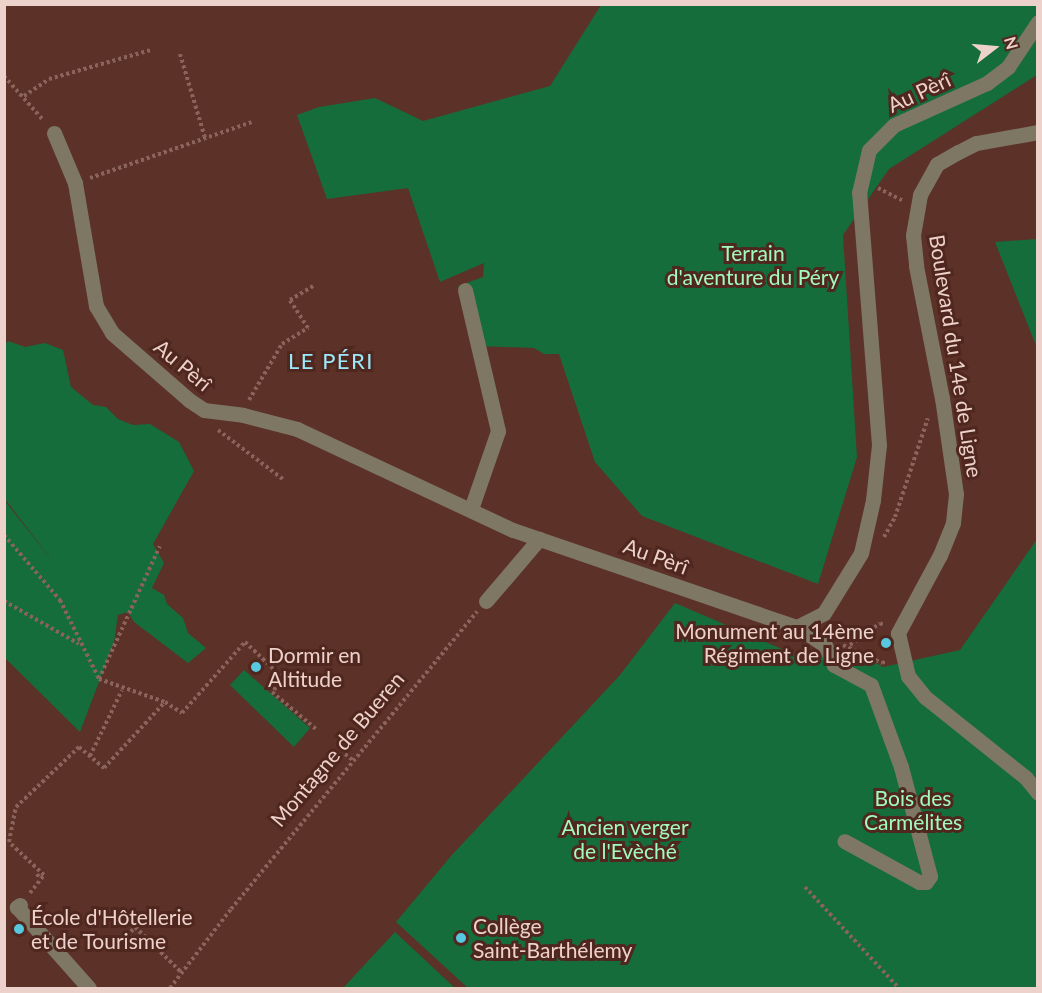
<!DOCTYPE html>
<meta charset="utf-8">
<style>
body{margin:0}
#map{position:relative;width:1042px;height:993px;overflow:hidden;background:#5c3128;font-family:Lato,sans-serif}
div>[style]{position:absolute}
.green>*{inset:0;background:#146d3b}
.path>*{height:4px;margin-top:-2px;transform-origin:0;background:repeating-linear-gradient(90deg,#8a645c 0 3px,transparent 0 6px)}
.minor>*{height:15px;margin:-7.5px;padding:0 7.5px;transform-origin:7.5px;border-radius:7.5px;background:#7d7764}
.dots>*{width:16px;height:16px;translate:-50% -50%;box-sizing:border-box;border:3px solid #50271e;border-radius:50%}
span{translate:-50% -50%;white-space:nowrap;text-align:center;line-height:1.15;-webkit-text-stroke:6px #50271e;paint-order:stroke}
.street-label{font-size:21px;color:#edd2cb}
.park-label{font-size:21px;color:#a2fabd}
.poi-label{font-size:21px;color:#edd2cb}
.right{translate:-100% -50%;text-align:right}
.left{translate:0 -50%;text-align:left}
.neighbourhood-label{font-size:22px;color:#9be9fa;letter-spacing:1.5px}
.frame{position:absolute;inset:0;border:6px solid #edd2cb;pointer-events:none}
.north{position:absolute;left:964px;top:18px;width:60px;height:60px;-webkit-text-stroke:4px #50271e;paint-order:stroke;rotate:74deg;font-size:16px;font-weight:700;line-height:24px;text-align:center;color:#edd2cb}
.north::after{content:'';display:block;margin:auto;width:21px;height:27px;background:#edd2cb;clip-path:polygon(50% 0,100% 100%,50% 72%,0 100%)}
</style>
<div id="map">
<div class="green">
<div style="clip-path:polygon(601px 5px,1037px 5px,1037px 75px,889px 169px,843px 235px,857px 457px,818px 584px,642px 516px,595px 462px,559px 354px,544px 354px,534px 348px,476px 346px,458px 286px,483px 277px,484px 263px,440px 282px,408px 188px,327px 199px,297px 115px,319px 107px,375px 98px,423px 121px,550px 86px)"></div>
<div style="clip-path:polygon(1037px 239px,1038px 239px,1037px 348px,995px 242px)"></div>
<div style="clip-path:polygon(8px 341px,25px 347px,45px 343px,63px 350px,71px 387px,93px 405px,106px 407px,118px 419px,133px 425px,150px 424px,179px 442px,194px 471px,153px 544px,164px 563px,152px 588px,164px 595px,167px 604px,183px 618px,188px 633px,206px 648px,188px 663px,134px 622px,128px 612px,118px 615px,114px 642px,80px 732px,5px 658px,5px 501px,57px 567px,5px 499px,4px 346px)"></div>
<div style="clip-path:polygon(1037px 539px,1037px 988px,468px 988px,396px 922px,451px 856px,620px 675px,675px 603px,803px 658px,851px 649px,883px 667px,960px 650px)"></div>
<div style="clip-path:polygon(244px 670px,310px 728px,294px 747px,230px 685px)"></div>
<div style="clip-path:polygon(395px 932px,455px 988px,343px 988px)"></div>
</div>
<div class="path">
<div style="left:180px;top:54px;width:88px;rotate:73.4deg"></div>
<div style="left:4px;top:76px;width:59px;rotate:48.4deg"></div>
<div style="left:24px;top:96px;width:30px;rotate:-34deg"></div>
<div style="left:49px;top:79px;width:106px;rotate:-15.9deg"></div>
<div style="left:90px;top:178px;width:171px;rotate:-19.1deg"></div>
<div style="left:878px;top:188px;width:28px;rotate:27deg"></div>
<div style="left:249px;top:400px;width:65px;rotate:-59.5deg"></div>
<div style="left:282px;top:344px;width:31px;rotate:-32deg"></div>
<div style="left:308px;top:328px;width:33px;rotate:-123deg"></div>
<div style="left:290px;top:300px;width:29px;rotate:-31deg"></div>
<div style="left:218px;top:430px;width:83px;rotate:37.1deg"></div>
<div style="left:4px;top:535px;width:86px;rotate:49.3deg"></div>
<div style="left:60px;top:600px;width:88px;rotate:63.7deg"></div>
<div style="left:99px;top:679px;width:70px;rotate:19.2deg"></div>
<div style="left:165px;top:702px;width:20px;rotate:33deg"></div>
<div style="left:182px;top:713px;width:95px;rotate:-48.4deg"></div>
<div style="left:245px;top:642px;width:52px;rotate:43.5deg"></div>
<div style="left:283px;top:678px;width:18px;rotate:128deg"></div>
<div style="left:272px;top:692px;width:57px;rotate:40.1deg"></div>
<div style="left:884px;top:537px;width:23px;rotate:-61deg"></div>
<div style="left:895px;top:517px;width:104px;rotate:-71.6deg"></div>
<div style="left:4px;top:601px;width:86px;rotate:29.8deg"></div>
<div style="left:843px;top:645px;width:43px;rotate:24.8deg"></div>
<div style="left:882px;top:663px;width:5px;rotate:-22deg"></div>
<div style="left:850px;top:645px;width:37px;rotate:-36deg"></div>
<div style="left:880px;top:623px;width:4px;rotate:34deg"></div>
<div style="left:99px;top:679px;width:146px;rotate:-65.4deg"></div>
<div style="left:345px;top:754px;width:11px;rotate:38deg"></div>
<div style="left:90px;top:756px;width:73px;rotate:-64.1deg"></div>
<div style="left:37px;top:874px;width:4px;rotate:56deg"></div>
<div style="left:805px;top:887px;width:138px;rotate:47.1deg"></div>
<div style="left:30px;top:893px;width:23px;rotate:-52deg"></div>
<div style="left:44px;top:875px;width:48px;rotate:-136.7deg"></div>
<div style="left:9px;top:842px;width:36px;rotate:-79deg"></div>
<div style="left:16px;top:807px;width:87px;rotate:-43.6deg"></div>
<div style="left:79px;top:747px;width:33px;rotate:40deg"></div>
<div style="left:104px;top:768px;width:90px;rotate:-47.3deg"></div>
<div style="left:115px;top:942px;width:5px;rotate:37deg"></div>
<div style="left:119px;top:945px;width:24px;rotate:-48deg"></div>
<div style="left:135px;top:927px;width:66px;rotate:44.4deg"></div>
<div style="left:170px;top:988px;width:100px;rotate:-52.3deg"></div>
<div style="left:231px;top:909px;width:386px;rotate:-50.4deg"></div>
</div>
<div class="minor">
<div style="left:1038px;top:132px;width:63px;rotate:169.9deg"></div>
<div style="left:976px;top:143px;width:20px;rotate:153deg"></div>
<div style="left:958px;top:152px;width:24px;rotate:150deg"></div>
<div style="left:937px;top:164px;width:35px;rotate:119deg"></div>
<div style="left:920px;top:195px;width:41px;rotate:99.9deg"></div>
<div style="left:913px;top:235px;width:31px;rotate:84deg"></div>
<div style="left:916px;top:266px;width:135px;rotate:78.9deg"></div>
<div style="left:942px;top:398px;width:97px;rotate:81.7deg"></div>
<div style="left:956px;top:494px;width:29px;rotate:96deg"></div>
<div style="left:953px;top:523px;width:35px;rotate:112deg"></div>
<div style="left:940px;top:555px;width:89px;rotate:118.3deg"></div>
<div style="left:898px;top:633px;width:44px;rotate:76.9deg"></div>
<div style="left:908px;top:676px;width:27px;rotate:51deg"></div>
<div style="left:925px;top:697px;width:129px;rotate:38.7deg"></div>
<div style="left:1026px;top:778px;width:19px;rotate:51deg"></div>
<div style="left:54px;top:133px;width:54px;rotate:67.2deg"></div>
<div style="left:75px;top:183px;width:125px;rotate:80.3deg"></div>
<div style="left:96px;top:306px;width:31px;rotate:59deg"></div>
<div style="left:112px;top:333px;width:102px;rotate:41deg"></div>
<div style="left:189px;top:400px;width:18px;rotate:34deg"></div>
<div style="left:204px;top:410px;width:39px;rotate:7deg"></div>
<div style="left:243px;top:415px;width:56px;rotate:14.5deg"></div>
<div style="left:297px;top:429px;width:238px;rotate:25.1deg"></div>
<div style="left:513px;top:530px;width:300px;rotate:18.9deg"></div>
<div style="left:797px;top:627px;width:33px;rotate:33deg"></div>
<div style="left:825px;top:645px;width:22px;rotate:66deg"></div>
<div style="left:834px;top:665px;width:42px;rotate:28.4deg"></div>
<div style="left:871px;top:685px;width:87px;rotate:69.9deg"></div>
<div style="left:901px;top:767px;width:113px;rotate:75.1deg"></div>
<div style="left:930px;top:876px;width:7px;rotate:124deg"></div>
<div style="left:926px;top:882px;width:7px;rotate:180deg"></div>
<div style="left:919px;top:882px;width:85px;rotate:-151.3deg"></div>
<div style="left:465px;top:290px;width:145px;rotate:76.8deg"></div>
<div style="left:498px;top:431px;width:83px;rotate:109.1deg"></div>
<div style="left:486px;top:601px;width:82px;rotate:-49.5deg"></div>
<div style="left:797px;top:627px;width:30px;rotate:-27deg"></div>
<div style="left:824px;top:613px;width:70px;rotate:-58.3deg"></div>
<div style="left:861px;top:553px;width:54px;rotate:-77.2deg"></div>
<div style="left:873px;top:500px;width:55px;rotate:-83.8deg"></div>
<div style="left:879px;top:445px;width:253px;rotate:-94.5deg"></div>
<div style="left:859px;top:193px;width:44px;rotate:-76.9deg"></div>
<div style="left:869px;top:150px;width:35px;rotate:-45deg"></div>
<div style="left:894px;top:125px;width:102px;rotate:-24.3deg"></div>
<div style="left:987px;top:83px;width:26px;rotate:-37deg"></div>
<div style="left:1008px;top:67px;width:54px;rotate:-56.3deg"></div>
<div style="left:20px;top:905px;width:4px;rotate:146deg"></div>
<div style="left:17px;top:907px;width:108px;rotate:48.4deg"></div>
</div>
<div class="dots">
<div style="left:886px;top:643px;background:#56c9e0"></div>
<div style="left:256px;top:667px;background:#56c9e0"></div>
<div style="left:19px;top:929px;background:#56c9e0"></div>
<div style="left:461px;top:938px;background:#56c9e0"></div>
</div>
<div class="street-label">
<span style="left:919px;top:92px;rotate:-25deg">Au Pèrî</span>
<span style="left:956px;top:356px;rotate:81deg">Boulevard du 14e de Ligne</span>
<span style="left:183px;top:365px;rotate:40deg">Au Pèrî</span>
<span style="left:656px;top:556px;rotate:20deg">Au Pèrî</span>
<span style="left:337px;top:749px;rotate:-50deg">Montagne de Bueren</span>
</div>
<div class="park-label">
<span style="left:753px;top:265px">Terrain<br>d'aventure du Péry</span>
<span style="left:913px;top:810px">Bois des<br>Carmélites</span>
<span style="left:625px;top:839px">Ancien verger<br>de l'Evèché</span>
</div>
<div class="poi-label">
<span class="right" style="left:874px;top:643px">Monument au 14ème<br>Régiment de Ligne</span>
<span class="left" style="left:268px;top:667px">Dormir en<br>Altitude</span>
<span class="left" style="left:31px;top:929px">École d'Hôtellerie<br>et de Tourisme</span>
<span class="left" style="left:473px;top:938px">Collège<br>Saint-Barthélemy</span>
</div>
<div class="neighbourhood-label">
<span style="left:331px;top:361px">LE PÉRI</span>
</div>
<div class="frame"></div>
<div class="north">N</div>
</div>
